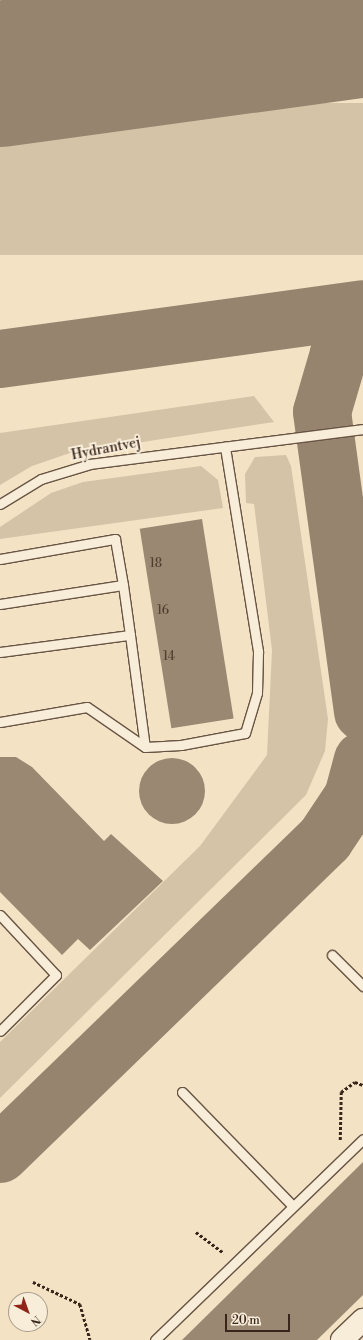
<!DOCTYPE html>
<style>
body{margin:0}
#map{position:relative;width:363px;height:1340px;overflow:hidden;background:#f3e3c4;font-family:"Libre Bodoni",serif}
div>[style]{position:absolute}
.green>*{inset:0;background:#d4c3a7;transform-origin:0 0}
.taxiway>*{height:58px;margin:-29px;padding:0 29px;transform-origin:29px;border-radius:29px;background:#96846f}
.runway>*{height:146px;margin:-73px;padding:0 73px;transform-origin:73px;border-radius:73px;background:#96846f}
.building>*{inset:0;background:#9a8872;transform-origin:0 0}
.round{border-radius:50%}
.path>*{height:2.5px;margin-top:-1.25px;transform-origin:0;background:repeating-linear-gradient(90deg,#3a251a 0 3px,transparent 0 5px)}
.roads{filter:drop-shadow(1px 0 #685444) drop-shadow(-1px 0 #685444) drop-shadow(0 1px #685444) drop-shadow(0 -1px #685444)}
.lane>*{height:9px;margin:-4.5px;padding:0 4.5px;transform-origin:4.5px;border-radius:4.5px;background:#f7edd9}
.secondary>*{height:22px;margin:-11px;padding:0 11px;transform-origin:11px;border-radius:11px;background:#f7edd9}
span{translate:-50% -50%;white-space:nowrap;text-align:center;line-height:1.15;-webkit-text-stroke:4px #f7edd9;paint-order:stroke}
.number-label{font-size:12px;color:#523e30}
.number-label span{-webkit-text-stroke-width:0}
.street-label{font-size:14px;color:#3a251a}
.north{position:absolute;left:8px;top:1292px;width:40px;height:40px;box-sizing:border-box;background:#f7edd9;border:1px solid #ab9d8d;border-radius:50%;rotate:139deg;font-size:11px;font-weight:700;line-height:16px;text-align:center;color:#3a251a}
.north::after{content:'';display:block;margin:auto;width:14px;height:18px;background:#8f2418;clip-path:polygon(50% 0,100% 100%,50% 72%,0 100%)}
.scale{position:absolute;left:225px;top:1314px;width:65px;height:18px;box-sizing:border-box;border:2px solid #3a251a;border-top:0;padding-left:5px;font-size:12px;line-height:14px;white-space:nowrap;color:#3a251a;-webkit-text-stroke:3px #f7edd9;paint-order:stroke}
</style>
<div id="map">
<div class="green">
<div style="left:363px;top:103px;width:152px;height:366px;rotate:90deg"></div>
<div style="clip-path:polygon(254px 396px,274px 422px,70px 453px,32px 466px,0 485px,0 433px)"></div>
<div style="clip-path:polygon(286px 455px,291px 466px,328px 719px,325px 751px,306px 795px,0 1098px,0 1042px,200px 846px,267px 755px,272px 650px,254px 504px,246px 503px,245px 474px,255px 457px)"></div>
<div style="clip-path:polygon(201px 466px,218px 480px,223px 508px,0 539px,0 527px,51px 493px,83px 482px)"></div>
</div>
<div class="taxiway">
<div style="left:363px;top:327px;width:36px;rotate:132deg"></div>
<div style="left:339px;top:354px;width:60px;rotate:106.3deg"></div>
<div style="left:322px;top:412px;width:303px;rotate:82.2deg"></div>
<div style="left:0;top:359px;width:366px;rotate:-7.8deg"></div>
<div style="left:0;top:1154px;width:453px;rotate:-44.1deg"></div>
<div style="left:325px;top:839px;width:50px;rotate:-56.3deg"></div>
<div style="left:353px;top:797px;width:38px;rotate:-75deg"></div>
</div>
<div class="runway">
<div style="left:0;top:74px;width:366px;rotate:-7.8deg"></div>
</div>
<div class="building">
<div style="left:202px;top:519px;width:202px;height:63px;rotate:81deg"></div>
<div style="clip-path:polygon(0 757px,16px 757px,32px 767px,104px 841px,111px 834px,163px 881px,90px 950px,78px 939px,62px 955px,0 892px)"></div>
<div class="round" style="left:139px;top:758px;width:66px;height:66px"></div>
<div style="clip-path:polygon(363px 1162px,363px 1295px,317px 1340px,182px 1340px)"></div>
</div>
<div class="path">
<div style="left:340px;top:1140px;width:48px;rotate:-88.8deg"></div>
<div style="left:341px;top:1092px;width:17px;rotate:-36deg"></div>
<div style="left:355px;top:1082px;width:9px;rotate:21deg"></div>
<div style="left:196px;top:1232px;width:35px;rotate:37deg"></div>
<div style="left:33px;top:1282px;width:52px;rotate:25.1deg"></div>
<div style="left:80px;top:1304px;width:37px;rotate:74deg"></div>
</div>
<div class="roads">
<div class="lane">
<div style="left:0;top:504px;width:48px;rotate:-31.4deg"></div>
<div style="left:41px;top:479px;width:51px;rotate:-17deg"></div>
<div style="left:90px;top:464px;width:275px;rotate:-7.3deg"></div>
<div style="left:0;top:559px;width:117px;rotate:-9.9deg"></div>
<div style="left:115px;top:539px;width:47px;rotate:80.1deg"></div>
<div style="left:0;top:604px;width:124px;rotate:-8.8deg"></div>
<div style="left:123px;top:585px;width:50px;rotate:82deg"></div>
<div style="left:0;top:652px;width:131px;rotate:-7.5deg"></div>
<div style="left:130px;top:635px;width:113px;rotate:82.4deg"></div>
<div style="left:0;top:722px;width:88px;rotate:-9.8deg"></div>
<div style="left:87px;top:707px;width:70px;rotate:34.6deg"></div>
<div style="left:145px;top:747px;width:36px;rotate:-3deg"></div>
<div style="left:181px;top:745px;width:65px;rotate:-10.6deg"></div>
<div style="left:245px;top:733px;width:42px;rotate:-73.3deg"></div>
<div style="left:257px;top:693px;width:42px;rotate:-88.6deg"></div>
<div style="left:258px;top:651px;width:207px;rotate:-99.2deg"></div>
<div style="left:0;top:915px;width:82px;rotate:47deg"></div>
<div style="left:56px;top:975px;width:79px;rotate:135deg"></div>
<div style="left:332px;top:955px;width:44px;rotate:45deg"></div>
<div style="left:182px;top:1092px;width:159px;rotate:45.8deg"></div>
<div style="left:155px;top:1340px;width:289px;rotate:-44deg"></div>
</div>
<div class="secondary">
<div style="left:342px;top:1340px;width:29px;rotate:-44deg"></div>
</div>
</div>
<div class="number-label">
<span style="left:156px;top:564px">18</span>
<span style="left:163px;top:611px">16</span>
<span style="left:169px;top:657px">14</span>
</div>
<div class="street-label">
<span style="left:106px;top:449px;rotate:-11deg">Hydrantvej</span>
</div>
<div class="north">N</div>
<div class="scale">20 m</div>
</div>
